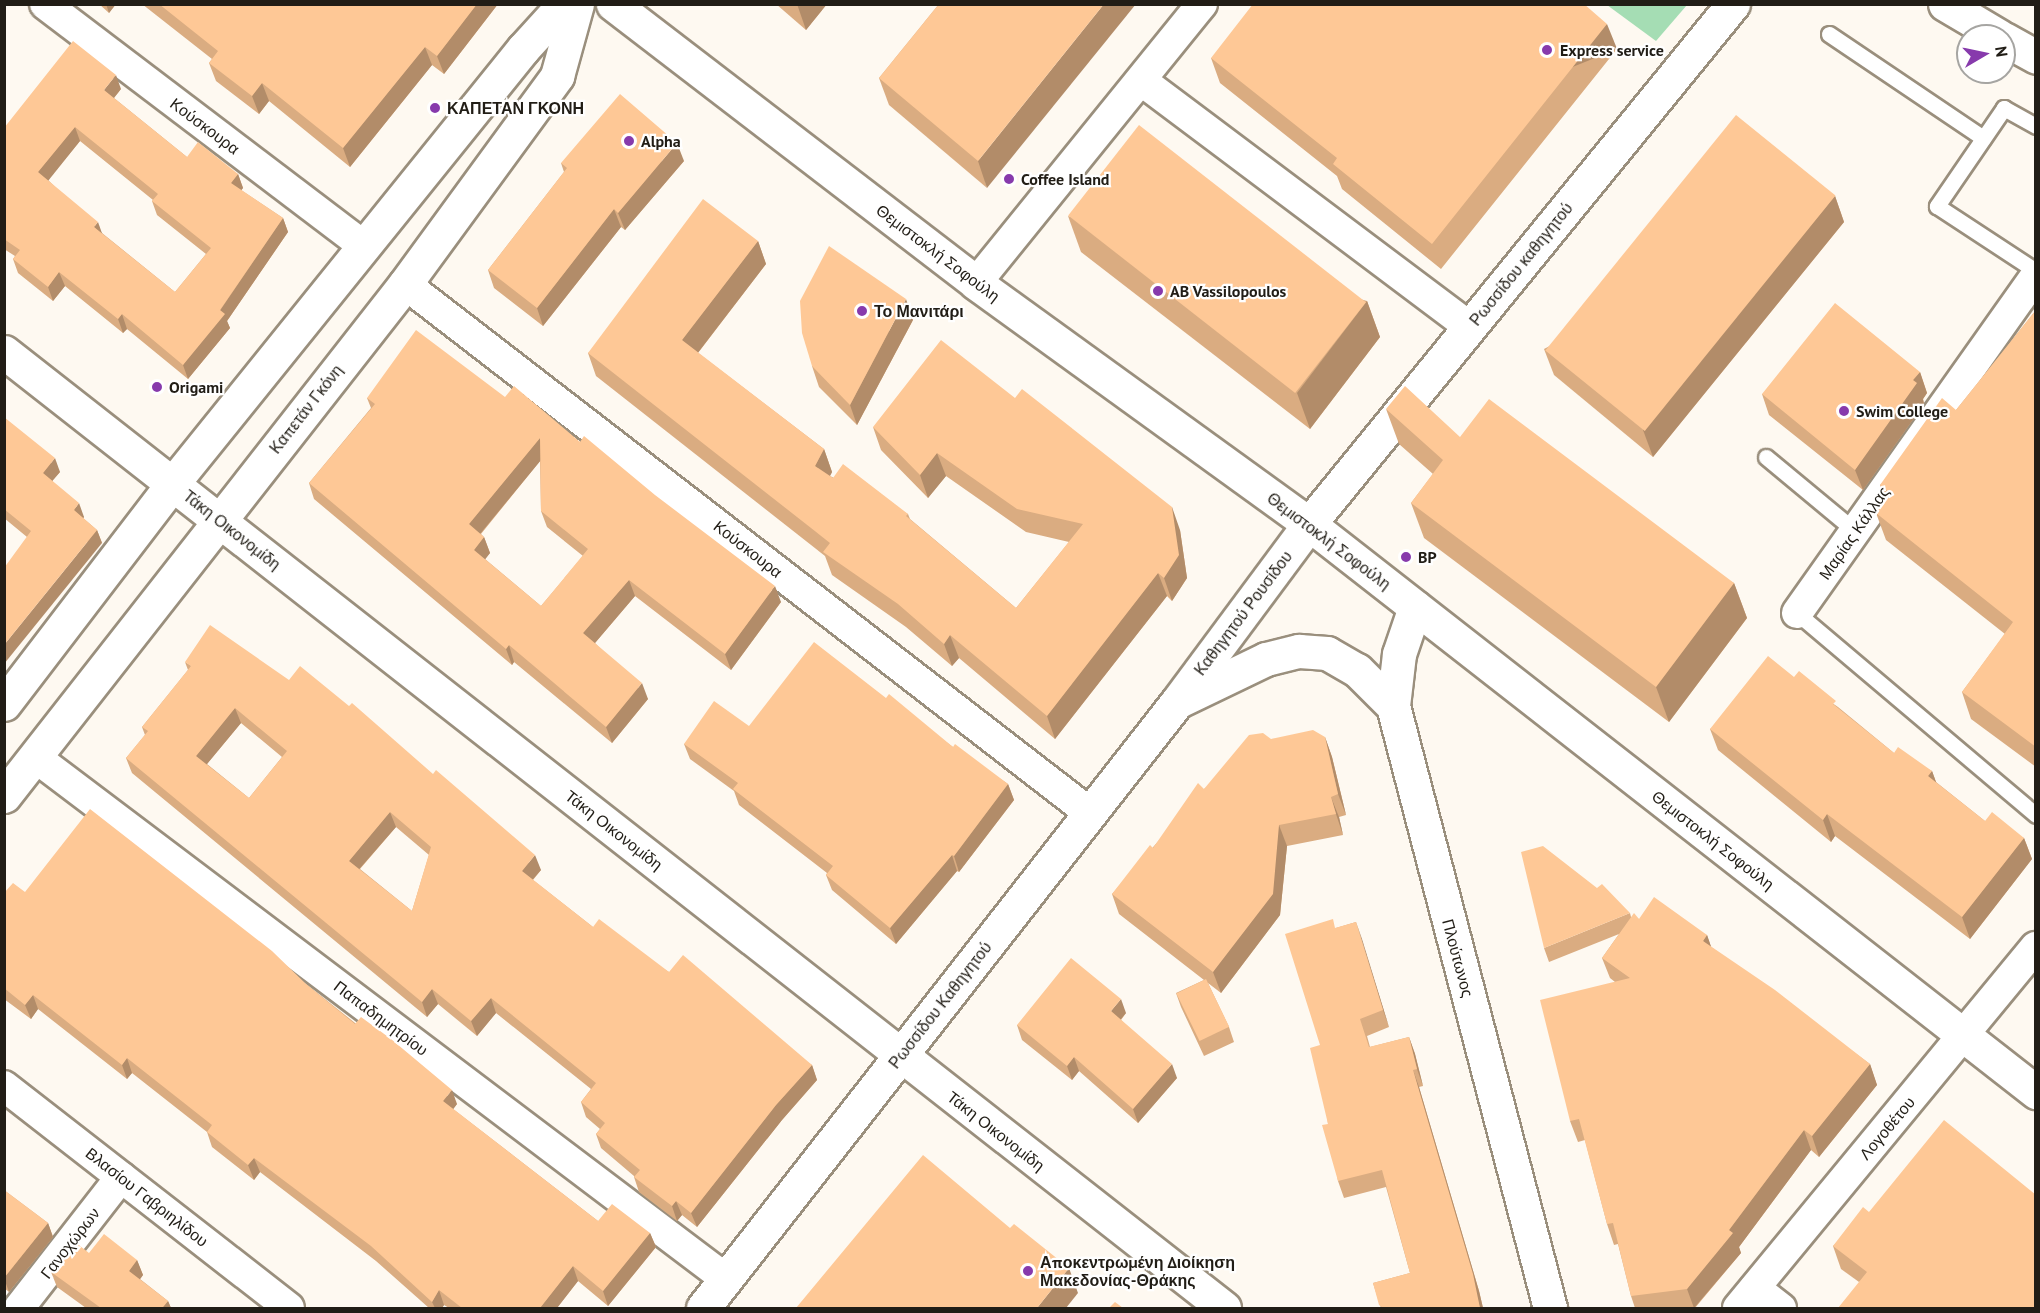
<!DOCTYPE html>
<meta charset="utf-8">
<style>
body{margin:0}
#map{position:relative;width:2040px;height:1313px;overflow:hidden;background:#fef9f1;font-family:"PT Sans",sans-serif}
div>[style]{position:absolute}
.green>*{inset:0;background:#a5ddb4}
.roads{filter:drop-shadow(2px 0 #9a8f7d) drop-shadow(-2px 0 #9a8f7d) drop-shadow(0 2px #9a8f7d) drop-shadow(0 -2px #9a8f7d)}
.lane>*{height:15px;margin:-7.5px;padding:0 7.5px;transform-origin:7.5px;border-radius:7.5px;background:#fff}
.street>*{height:30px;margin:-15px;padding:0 15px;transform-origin:15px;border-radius:15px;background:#fff}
.secondary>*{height:33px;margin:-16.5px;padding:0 16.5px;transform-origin:16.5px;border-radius:16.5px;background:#fff}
.wall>*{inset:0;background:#daac81}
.shaded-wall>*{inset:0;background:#b28c69;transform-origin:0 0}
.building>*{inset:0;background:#fec896;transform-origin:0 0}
.dots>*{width:16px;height:16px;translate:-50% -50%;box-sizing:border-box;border:3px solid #fff;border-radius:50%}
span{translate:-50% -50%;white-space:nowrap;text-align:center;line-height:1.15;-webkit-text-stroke:4.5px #fff;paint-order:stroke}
.poi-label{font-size:16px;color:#211d16;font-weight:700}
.left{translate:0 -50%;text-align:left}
.street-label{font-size:16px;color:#211d16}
.frame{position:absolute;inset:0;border:6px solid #211d16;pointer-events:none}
.north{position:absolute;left:1956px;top:24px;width:60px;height:60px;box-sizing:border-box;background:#fff;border:2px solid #a6a5a2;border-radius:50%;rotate:81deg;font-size:16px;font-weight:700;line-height:24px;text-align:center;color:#211d16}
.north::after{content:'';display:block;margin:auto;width:21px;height:27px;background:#873aac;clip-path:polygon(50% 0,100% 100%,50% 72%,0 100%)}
</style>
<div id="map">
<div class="green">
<div style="clip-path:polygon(1607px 5px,1687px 5px,1656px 41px)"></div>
</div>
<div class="roads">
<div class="lane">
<div style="left:1829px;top:34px;width:186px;rotate:34deg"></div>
<div style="left:2036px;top:126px;width:37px;rotate:-151deg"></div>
<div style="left:2004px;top:108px;width:119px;rotate:124.4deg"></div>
<div style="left:1937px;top:206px;width:118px;rotate:33.3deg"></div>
<div style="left:1766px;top:457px;width:116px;rotate:39.7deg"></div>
<div style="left:1797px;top:613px;width:313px;rotate:40.2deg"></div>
</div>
<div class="street">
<div style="left:45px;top:4px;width:402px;rotate:37.2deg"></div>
<div style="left:1142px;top:81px;width:410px;rotate:36.9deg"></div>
<div style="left:976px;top:283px;width:359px;rotate:-51deg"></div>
<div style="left:405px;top:284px;width:865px;rotate:37.68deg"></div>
<div style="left:1797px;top:613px;width:413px;rotate:-54.7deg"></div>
<div style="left:35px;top:757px;width:866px;rotate:37.07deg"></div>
<div style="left:4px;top:1086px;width:361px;rotate:37.9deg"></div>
<div style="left:1755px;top:1288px;width:33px;rotate:38deg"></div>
<div style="left:19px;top:1308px;width:166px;rotate:-52.1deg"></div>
<div style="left:1738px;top:1308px;width:468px;rotate:-50.5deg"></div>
</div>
<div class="secondary">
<div style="left:613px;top:4px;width:458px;rotate:37.5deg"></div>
<div style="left:976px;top:283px;width:411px;rotate:35.9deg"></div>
<div style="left:1309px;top:524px;width:923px;rotate:38deg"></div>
<div style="left:1945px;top:4px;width:63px;rotate:30.7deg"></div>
<div style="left:2004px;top:39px;width:37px;rotate:29deg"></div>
<div style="left:4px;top:352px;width:1550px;rotate:38.08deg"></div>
<div style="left:1415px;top:607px;width:50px;rotate:108.8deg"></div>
<div style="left:1399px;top:654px;width:52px;rotate:96.6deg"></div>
<div style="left:1393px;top:706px;width:622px;rotate:75.38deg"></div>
<div style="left:1181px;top:700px;width:94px;rotate:-25.8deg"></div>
<div style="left:1266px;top:659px;width:34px;rotate:-14deg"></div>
<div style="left:1299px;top:651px;width:28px;rotate:4deg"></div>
<div style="left:1327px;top:653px;width:34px;rotate:30deg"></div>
<div style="left:1357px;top:670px;width:51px;rotate:45deg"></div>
<div style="left:4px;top:704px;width:278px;rotate:-52.6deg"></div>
<div style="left:173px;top:483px;width:558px;rotate:-51.12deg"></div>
<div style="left:523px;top:49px;width:61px;rotate:-47.7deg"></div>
<div style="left:4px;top:796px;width:650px;rotate:-51.93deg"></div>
<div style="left:405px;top:284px;width:258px;rotate:-53.8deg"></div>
<div style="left:557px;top:76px;width:75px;rotate:-74.5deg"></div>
<div style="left:703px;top:1308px;width:769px;rotate:-51.97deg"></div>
<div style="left:1177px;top:702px;width:222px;rotate:-53.4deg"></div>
<div style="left:1309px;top:524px;width:671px;rotate:-50.81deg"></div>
</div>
</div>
<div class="wall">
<div style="clip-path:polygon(99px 4px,116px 4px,109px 13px)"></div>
<div style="clip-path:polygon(142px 4px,498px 4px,444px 74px,432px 65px,350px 167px,269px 101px,259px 114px,216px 81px,209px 63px,212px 59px)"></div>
<div style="clip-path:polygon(776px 4px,827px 4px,806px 30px)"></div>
<div style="clip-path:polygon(939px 4px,987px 188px,889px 105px,879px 78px)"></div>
<div style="clip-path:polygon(1617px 49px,1441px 269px,1342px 189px,1337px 176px,1220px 83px,1211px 58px)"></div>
<div style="clip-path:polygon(evenodd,121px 89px,114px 98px,187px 157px,238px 174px,243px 188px,241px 190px,283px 218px,288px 232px,227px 321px,230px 328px,188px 379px,127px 329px,123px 333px,65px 286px,53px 301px,18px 273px,13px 259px,15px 256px,4px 249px,4px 128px,121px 89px,80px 141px,153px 200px,152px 201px,157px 215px,206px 254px,175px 292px,102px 233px,48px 180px,80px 141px)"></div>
<div style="clip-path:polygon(684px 161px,625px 230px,621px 227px,543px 326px,494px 288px,488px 270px,564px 172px,561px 163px)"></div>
<div style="clip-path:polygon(1835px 196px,1844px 222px,1653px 457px,1554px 375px,1544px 349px)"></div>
<div style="clip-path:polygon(1068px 216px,1367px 301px,1380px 337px,1310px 429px,1081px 252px)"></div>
<div style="clip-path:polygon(758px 241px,766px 264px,698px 353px,824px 449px,832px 472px,830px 476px,908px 514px,910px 519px,1016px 608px,1069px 542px,1026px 532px,946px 476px,928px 498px,881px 450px,873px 427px,1180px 530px,1187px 578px,1172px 601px,1167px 596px,1055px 739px,959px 658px,952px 666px,906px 627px,832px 575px,825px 556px,596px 376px,588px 353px)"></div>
<div style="clip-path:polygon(2036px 310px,2036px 767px,1971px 719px,1962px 692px,2005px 634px,1886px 540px,1876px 513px,1886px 500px,1880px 485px,1956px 410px)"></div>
<div style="clip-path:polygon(913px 320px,857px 425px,819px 387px,812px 366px)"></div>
<div style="clip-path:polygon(1920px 372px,1927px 393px,1923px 399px,1924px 404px,1863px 490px,1769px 415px,1762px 394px)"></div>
<div style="clip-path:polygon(evenodd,505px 397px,580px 442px,781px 602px,731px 670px,635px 596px,595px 643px,648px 699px,612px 743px,514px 662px,512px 665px,314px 499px,309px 483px,371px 408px,367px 398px,505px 397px,540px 461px,541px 511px,547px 527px,583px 556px,541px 606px,485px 559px,490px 553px,484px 537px,481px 534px,540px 461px)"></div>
<div style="clip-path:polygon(1386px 409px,1734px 583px,1747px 618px,1669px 722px,1424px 538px,1411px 503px,1433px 474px,1399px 444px)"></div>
<div style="clip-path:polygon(4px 417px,60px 472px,52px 481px,84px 517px,83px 518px,97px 530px,102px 543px,27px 537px,4px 518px)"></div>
<div style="clip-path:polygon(evenodd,185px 662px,541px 870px,533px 880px,593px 927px,669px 972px,812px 1065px,817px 1080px,782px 1120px,697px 1227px,682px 1215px,677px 1221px,639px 1192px,634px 1177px,634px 1176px,601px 1148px,596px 1134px,600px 1129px,586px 1117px,581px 1102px,591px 1089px,496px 1013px,477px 1036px,438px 1004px,427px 1017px,132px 773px,126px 758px,145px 735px,142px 727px,188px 670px,185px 662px,241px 723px,282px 757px,249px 798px,207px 764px,241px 723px,185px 662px,396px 827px,429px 855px,412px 911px,360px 869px,396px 827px)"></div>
<div style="clip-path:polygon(1794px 677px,1838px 707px,1894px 753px,1932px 771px,1936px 782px,1985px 821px,2024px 838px,2032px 859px,1970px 939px,1835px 836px,1831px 842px,1718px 750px,1710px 729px)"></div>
<div style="clip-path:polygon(886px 698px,953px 747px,1008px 784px,1014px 800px,959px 872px,957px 871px,896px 944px,832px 890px,826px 875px,827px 873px,739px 805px,734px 791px,690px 759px,684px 744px,749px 726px)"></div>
<div style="clip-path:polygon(1325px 737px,1332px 757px,1346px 815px,1339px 817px,1343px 835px,1287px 846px,1280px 915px,1221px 993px,1208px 983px,1229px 1027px,1234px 1042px,1204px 1056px,1181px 1007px,1176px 993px,1204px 980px,1119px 914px,1112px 894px,1204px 789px,1271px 739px)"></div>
<div style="clip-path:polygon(25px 892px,306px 984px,457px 1104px,453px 1109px,598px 1221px,650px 1233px,656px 1247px,608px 1306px,578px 1281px,557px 1308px,449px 1308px,444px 1305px,442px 1308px,429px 1308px,376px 1261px,260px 1172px,254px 1180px,212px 1147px,207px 1132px,132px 1073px,127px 1079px,38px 1009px,31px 1019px,4px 999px,4px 893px)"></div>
<div style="clip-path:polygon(1630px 913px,1631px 917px,1639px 919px,1707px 935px,1711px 947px,1870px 1064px,1877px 1085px,1819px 1157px,1811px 1150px,1739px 1247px,1741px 1253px,1695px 1308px,1635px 1308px,1631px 1296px,1618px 1244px,1614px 1245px,1607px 1224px,1585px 1140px,1578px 1142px,1570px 1121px,1615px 982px,1610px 978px,1602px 958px,1619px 934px,1549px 962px,1544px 948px)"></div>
<div style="clip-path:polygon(1356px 922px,1389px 1027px,1367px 1036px,1370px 1047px,1409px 1037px,1415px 1054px,1423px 1086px,1419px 1087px,1479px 1291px,1483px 1308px,1381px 1308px,1373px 1283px,1410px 1273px,1386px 1187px,1344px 1198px,1338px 1181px,1328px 1124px,1320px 1045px,1336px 928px)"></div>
<div style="clip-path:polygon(1126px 1013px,1121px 1020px,1177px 1078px,1138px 1123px,1079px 1071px,1072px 1080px,1022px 1040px,1017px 1025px)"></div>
<div style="clip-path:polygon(4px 1190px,48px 1223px,53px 1237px,9px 1292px,4px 1288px)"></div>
<div style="clip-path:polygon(2036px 1195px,1859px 1282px,1841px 1269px,1833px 1246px,1869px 1212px)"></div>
<div style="clip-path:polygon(89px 1253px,137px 1260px,143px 1275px,140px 1279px,168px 1301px,171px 1308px,86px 1308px,57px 1287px,51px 1272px)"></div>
</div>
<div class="shaded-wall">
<div style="clip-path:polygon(106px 4px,116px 4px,109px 13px)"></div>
<div style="clip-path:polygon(477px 4px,498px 4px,444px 74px,437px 56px)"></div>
<div style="clip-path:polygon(797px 4px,827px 4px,806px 30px)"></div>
<div style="clip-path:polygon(1104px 4px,1136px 4px,987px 188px,978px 161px)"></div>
<div style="left:1607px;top:24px;width:27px;height:281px;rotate:68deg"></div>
<div style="clip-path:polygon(425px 47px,432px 65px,350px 167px,343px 148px)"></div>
<div style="clip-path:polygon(116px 75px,121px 89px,109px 104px,104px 90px)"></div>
<div style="clip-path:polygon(262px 83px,269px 101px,259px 114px,252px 96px)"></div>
<div style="clip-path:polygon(75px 127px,80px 141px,44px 186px,38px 172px)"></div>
<div style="clip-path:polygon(677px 143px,684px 161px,625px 230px,618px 213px)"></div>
<div style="clip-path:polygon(238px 174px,243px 188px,236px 197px,231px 183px)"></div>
<div style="clip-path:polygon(1835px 196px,1844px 222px,1653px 457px,1643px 430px)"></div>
<div style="clip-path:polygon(614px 209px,621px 227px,543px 326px,537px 308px)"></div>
<div style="clip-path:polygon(283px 218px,288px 232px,227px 321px,230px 328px,188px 379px,183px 365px)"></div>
<div style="clip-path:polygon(98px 222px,103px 236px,94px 227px)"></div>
<div style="clip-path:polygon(758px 241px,766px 264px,690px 363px,682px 340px)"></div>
<div style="clip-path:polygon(59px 272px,65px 286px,53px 301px,48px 287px)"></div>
<div style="clip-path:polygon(906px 299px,913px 320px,857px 425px,850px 405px)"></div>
<div style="clip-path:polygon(1367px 301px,1380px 337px,1310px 429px,1297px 393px)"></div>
<div style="clip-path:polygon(122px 314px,127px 329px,123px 333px,118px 319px)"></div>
<div style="clip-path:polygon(1920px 372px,1927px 393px,1923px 399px,1924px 404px,1863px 490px,1855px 470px,1913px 380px)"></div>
<div style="clip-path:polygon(540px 438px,546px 454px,475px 540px,469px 524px)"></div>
<div style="clip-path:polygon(824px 449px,832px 472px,823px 489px,815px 466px)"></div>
<div style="clip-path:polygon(937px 453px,946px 476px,928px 498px,920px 475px)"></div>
<div style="clip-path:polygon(55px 458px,60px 472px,48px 486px,43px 473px)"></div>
<div style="clip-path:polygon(79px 503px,84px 517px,79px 524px,74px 510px)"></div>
<div style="clip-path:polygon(1172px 507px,1180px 530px,1187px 578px,1172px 601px,1164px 578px)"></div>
<div style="clip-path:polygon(97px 530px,102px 543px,4px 664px,4px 645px)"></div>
<div style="clip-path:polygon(484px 537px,490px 553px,480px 566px,474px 550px)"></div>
<div style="clip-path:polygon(1158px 573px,1167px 596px,1055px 739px,1047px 716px)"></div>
<div style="clip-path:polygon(629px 580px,635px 596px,589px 650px,583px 633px)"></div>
<div style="clip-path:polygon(1734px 583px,1747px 618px,1669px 722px,1656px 687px)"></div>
<div style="clip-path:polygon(775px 586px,781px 602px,731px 670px,725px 654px)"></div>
<div style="clip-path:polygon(950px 635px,959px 658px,952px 666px,944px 644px)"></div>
<div style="clip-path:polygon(509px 645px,514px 662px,512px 665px,506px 649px)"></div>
<div style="clip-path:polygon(642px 683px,648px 699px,612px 743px,606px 727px)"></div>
<div style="clip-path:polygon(235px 708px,241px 723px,202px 770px,196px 756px)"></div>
<div style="clip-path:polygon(1325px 737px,1332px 757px,1346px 815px,1338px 794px)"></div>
<div style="clip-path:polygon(1932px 771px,1940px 793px,1928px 776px)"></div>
<div style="clip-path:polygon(1008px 784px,1014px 800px,959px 872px,954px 856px)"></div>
<div style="clip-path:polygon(1331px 797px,1339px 817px,1343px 835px,1336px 814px)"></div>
<div style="clip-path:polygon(390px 812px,396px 827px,354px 875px,349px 861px)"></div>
<div style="clip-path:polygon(1827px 814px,1835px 836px,1831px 842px,1823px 820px)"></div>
<div style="clip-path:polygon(1279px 825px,1287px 846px,1280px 915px,1221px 993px,1213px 972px)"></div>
<div style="clip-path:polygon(2024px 838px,2032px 859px,1970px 939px,1962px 917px)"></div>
<div style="clip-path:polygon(535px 855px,541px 870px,527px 886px,522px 871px)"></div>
<div style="clip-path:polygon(952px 855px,957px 871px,896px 944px,890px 928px)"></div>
<div style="clip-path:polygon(1356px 922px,1362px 939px,1389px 1027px,1383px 1010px)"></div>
<div style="clip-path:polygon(1707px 935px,1714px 955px,1703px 941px)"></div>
<div style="clip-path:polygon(432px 989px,438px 1004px,427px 1017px,422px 1002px)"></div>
<div style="clip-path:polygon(33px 995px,38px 1009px,31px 1019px,25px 1005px)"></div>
<div style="clip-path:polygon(491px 998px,496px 1013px,477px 1036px,471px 1021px)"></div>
<div style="clip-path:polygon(1121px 999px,1126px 1013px,1116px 1025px,1111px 1011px)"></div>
<div style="clip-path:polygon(1409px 1037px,1415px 1054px,1423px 1086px,1417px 1069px)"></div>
<div style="clip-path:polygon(1074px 1057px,1079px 1071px,1072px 1080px,1067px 1066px)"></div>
<div style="clip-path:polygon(127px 1058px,132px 1073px,127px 1079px,122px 1065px)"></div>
<div style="clip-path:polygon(1172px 1064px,1177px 1078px,1138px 1123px,1133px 1109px)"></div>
<div style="clip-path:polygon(1870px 1064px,1877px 1085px,1819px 1157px,1812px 1136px)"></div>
<div style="clip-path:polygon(812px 1065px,817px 1080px,782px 1120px,697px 1227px,691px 1213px,776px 1105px)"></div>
<div style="clip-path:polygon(1413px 1070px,1419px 1087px,1479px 1291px,1483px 1308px,1480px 1308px)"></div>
<div style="clip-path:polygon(452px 1090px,457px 1104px,448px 1116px,443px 1101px)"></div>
<div style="clip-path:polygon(1804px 1130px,1811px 1150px,1739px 1247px,1741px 1253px,1694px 1308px,1687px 1289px,1729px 1230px)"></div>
<div style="clip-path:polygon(254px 1158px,260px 1172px,254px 1180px,248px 1165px)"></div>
<div style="clip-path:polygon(676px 1201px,682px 1215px,677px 1221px,672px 1206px)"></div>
<div style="clip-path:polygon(48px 1223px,53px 1237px,9px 1292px,4px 1278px)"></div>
<div style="clip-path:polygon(650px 1233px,656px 1247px,608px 1306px,603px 1291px)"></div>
<div style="clip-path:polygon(137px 1260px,143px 1275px,135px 1286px,129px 1271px)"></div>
<div style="clip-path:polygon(573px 1266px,578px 1281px,557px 1308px,540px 1308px)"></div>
<div style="clip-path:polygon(1069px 1268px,1078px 1293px,1066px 1308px,1037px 1308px)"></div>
<div style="clip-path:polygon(439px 1290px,444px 1305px,442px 1308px,435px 1308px,432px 1302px)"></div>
<div style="clip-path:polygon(168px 1301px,171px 1308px,164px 1308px,163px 1307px)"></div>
</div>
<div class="building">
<div style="clip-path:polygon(159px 4px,477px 4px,437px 56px,425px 47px,343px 148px,262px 83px,252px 96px,209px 63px,218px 51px)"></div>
<div style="clip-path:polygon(939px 4px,1104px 4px,978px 161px,879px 78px)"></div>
<div style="clip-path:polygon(1253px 4px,1584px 4px,1607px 24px,1432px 244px,1333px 164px,1337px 158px,1211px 58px)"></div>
<div style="clip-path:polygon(evenodd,73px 41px,116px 75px,104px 90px,187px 157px,198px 142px,238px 174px,231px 183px,283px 218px,220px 310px,225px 314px,183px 365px,122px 314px,118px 319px,59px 272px,48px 287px,13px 259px,20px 250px,4px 239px,4px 128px,73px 41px,75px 127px,158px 194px,152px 201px,211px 248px,175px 292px,94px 227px,98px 222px,38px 172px,75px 127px)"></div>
<div style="clip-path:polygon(620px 94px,677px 143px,618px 213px,614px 209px,537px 308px,488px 270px,567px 168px,561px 163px)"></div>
<div style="left:1736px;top:115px;width:128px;height:303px;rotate:39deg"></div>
<div style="left:1139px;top:125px;width:288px;height:115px;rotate:38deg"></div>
<div style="clip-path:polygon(703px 199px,758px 241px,682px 340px,824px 449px,815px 466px,833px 478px,843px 464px,908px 514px,906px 516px,1016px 608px,1083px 524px,1017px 509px,937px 453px,920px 475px,873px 427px,941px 340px,1015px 398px,1022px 389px,1172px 507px,1179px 555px,1164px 578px,1158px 573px,1047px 716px,950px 635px,944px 644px,898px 604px,823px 552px,830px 543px,588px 353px)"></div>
<div style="clip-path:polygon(829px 246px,906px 299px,850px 405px,812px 366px,802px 333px,800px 301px)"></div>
<div style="clip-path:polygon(1835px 303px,1920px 372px,1913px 380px,1917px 383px,1855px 470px,1762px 394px)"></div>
<div style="clip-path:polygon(2036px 310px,2036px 747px,1962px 692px,2013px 622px,1876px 513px,1891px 494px,1880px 485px,1942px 398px,1956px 410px)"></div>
<div style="clip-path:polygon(evenodd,416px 330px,505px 397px,514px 386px,580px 442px,584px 436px,655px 495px,775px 586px,725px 654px,629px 580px,583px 633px,642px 683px,606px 727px,509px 645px,506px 649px,309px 483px,375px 404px,367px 398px,416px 330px,540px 438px,541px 511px,588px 549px,541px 606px,474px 550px,484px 537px,469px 524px,540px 438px)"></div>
<div style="clip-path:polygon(1405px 386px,1460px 437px,1489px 399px,1734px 583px,1656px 687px,1411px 503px,1443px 460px,1386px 409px)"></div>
<div style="clip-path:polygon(4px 417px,55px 458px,43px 473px,79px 503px,74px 510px,97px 530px,4px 645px,4px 568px,31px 531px,4px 509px)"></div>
<div style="clip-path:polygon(evenodd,210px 625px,289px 680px,300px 666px,349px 706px,352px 703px,433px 774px,436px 770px,535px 855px,522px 871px,593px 927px,599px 919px,669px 972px,683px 955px,812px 1065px,776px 1105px,691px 1213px,676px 1201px,672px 1206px,634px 1177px,640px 1170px,596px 1134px,605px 1123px,581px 1102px,596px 1083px,491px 998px,471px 1021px,432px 989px,422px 1002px,126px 758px,148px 731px,142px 727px,191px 666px,185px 662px,210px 625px,235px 708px,287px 751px,249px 798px,196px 756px,235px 708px,210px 625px,390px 812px,431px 847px,412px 911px,349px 861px,390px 812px)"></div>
<div style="clip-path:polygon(814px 642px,886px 698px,889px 694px,953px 747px,955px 744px,1008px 784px,954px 856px,952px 855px,890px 928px,826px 875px,833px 866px,733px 789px,738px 783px,684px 744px,714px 701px,749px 726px)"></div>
<div style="clip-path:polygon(1768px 656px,1794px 677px,1799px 671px,1836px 701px,1833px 704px,1894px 753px,1898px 747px,1932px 771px,1928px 776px,1985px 821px,1992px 812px,2024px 838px,1962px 917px,1827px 814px,1823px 820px,1710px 729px)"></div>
<div style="clip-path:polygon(1313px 730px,1325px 737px,1338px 794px,1331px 797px,1336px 814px,1279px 825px,1273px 894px,1213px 972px,1112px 894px,1150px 845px,1153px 848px,1198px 783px,1204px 789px,1249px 735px,1263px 733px,1271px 739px)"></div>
<div style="clip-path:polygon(90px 809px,272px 951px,306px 984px,355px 1024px,361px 1017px,391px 1039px,452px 1090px,443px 1101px,598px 1221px,612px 1204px,650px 1233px,603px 1291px,573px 1266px,540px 1308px,462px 1308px,439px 1290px,432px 1302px,371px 1246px,254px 1158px,248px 1165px,207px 1132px,212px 1125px,127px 1058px,122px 1065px,33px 995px,25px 1005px,4px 988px,4px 893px,13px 883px,25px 892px)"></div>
<div style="clip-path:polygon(1543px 846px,1597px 888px,1602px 884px,1630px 913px,1544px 948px,1521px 852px)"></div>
<div style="clip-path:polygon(1654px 897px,1707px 935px,1703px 941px,1775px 990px,1870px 1064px,1812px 1136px,1804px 1130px,1729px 1230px,1733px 1233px,1687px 1289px,1631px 1296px,1613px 1223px,1607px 1224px,1579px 1119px,1570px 1121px,1540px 1000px,1630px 978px,1602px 958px,1634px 913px,1639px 919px)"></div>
<div style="clip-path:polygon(1333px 919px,1335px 928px,1356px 922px,1383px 1010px,1360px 1019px,1369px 1047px,1409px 1037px,1417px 1069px,1413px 1070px,1473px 1274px,1480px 1308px,1383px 1308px,1379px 1305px,1373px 1283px,1410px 1273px,1382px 1170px,1338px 1181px,1322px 1125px,1328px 1124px,1310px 1048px,1320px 1045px,1285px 934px)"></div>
<div style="clip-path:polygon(1071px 958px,1121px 999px,1111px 1011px,1172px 1064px,1133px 1109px,1074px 1057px,1067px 1066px,1017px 1025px)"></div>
<div style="left:1206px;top:979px;width:53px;height:33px;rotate:64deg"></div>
<div style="clip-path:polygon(1944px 1120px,2036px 1195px,2036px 1308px,1838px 1308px,1867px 1272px,1833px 1246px,1863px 1207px,1869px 1212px)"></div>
<div style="clip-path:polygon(923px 1155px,1010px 1228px,1014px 1224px,1069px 1268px,1037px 1308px,796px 1308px)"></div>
<div style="clip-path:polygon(4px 1190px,48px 1223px,4px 1278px)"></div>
<div style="clip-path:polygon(104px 1234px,137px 1260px,129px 1271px,168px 1301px,163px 1307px,165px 1308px,101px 1308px,51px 1272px,75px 1242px,89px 1253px)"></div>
<div style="clip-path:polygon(1115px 1302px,1123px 1308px,1109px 1308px)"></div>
</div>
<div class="dots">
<div style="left:1547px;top:50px;background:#873aac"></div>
<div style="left:435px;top:108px;background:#873aac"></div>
<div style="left:629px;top:141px;background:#873aac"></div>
<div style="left:1009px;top:179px;background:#873aac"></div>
<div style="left:1158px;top:291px;background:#873aac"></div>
<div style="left:862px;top:311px;background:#873aac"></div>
<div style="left:157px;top:387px;background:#873aac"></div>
<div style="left:1844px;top:411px;background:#873aac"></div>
<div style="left:1406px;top:557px;background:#873aac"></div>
<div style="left:1028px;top:1271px;background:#873aac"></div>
</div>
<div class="poi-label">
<span class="left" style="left:1560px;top:50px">Express service</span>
<span class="left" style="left:447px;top:108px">ΚΑΠΕΤΑΝ ΓΚΟΝΗ</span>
<span class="left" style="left:641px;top:141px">Alpha</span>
<span class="left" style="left:1021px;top:179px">Coffee Island</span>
<span class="left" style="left:1170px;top:291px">AB Vassilopoulos</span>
<span class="left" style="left:874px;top:311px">Το Μανιτάρι</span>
<span class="left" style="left:169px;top:387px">Origami</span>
<span class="left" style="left:1856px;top:411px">Swim College</span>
<span class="left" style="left:1418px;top:557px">BP</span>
<span class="left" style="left:1040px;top:1271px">Αποκεντρωμένη Διοίκηση<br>Μακεδονίας-Θράκης</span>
</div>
<div class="street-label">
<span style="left:205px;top:126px;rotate:37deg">Κούσκουρα</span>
<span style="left:938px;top:253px;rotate:37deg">Θεμιστοκλή Σοφούλη</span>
<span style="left:1521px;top:264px;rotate:-51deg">Ρωσσίδου καθηγητού</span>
<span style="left:306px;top:409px;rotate:-52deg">Καπετάν Γκόνη</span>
<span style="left:232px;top:530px;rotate:38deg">Τάκη Οικονομίδη</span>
<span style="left:1854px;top:533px;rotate:-55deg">Μαρίας Κάλλας</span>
<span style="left:1329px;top:541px;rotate:37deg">Θεμιστοκλή Σοφούλη</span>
<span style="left:748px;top:549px;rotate:38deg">Κούσκουρα</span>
<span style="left:1243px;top:613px;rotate:-53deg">Καθηγητού Ρουσίδου</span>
<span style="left:614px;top:830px;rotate:38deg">Τάκη Οικονομίδη</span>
<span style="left:1713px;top:840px;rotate:38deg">Θεμιστοκλή Σοφούλη</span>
<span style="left:1458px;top:958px;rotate:75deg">Πλούτωνος</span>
<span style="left:940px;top:1005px;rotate:-52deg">Ρωσσίδου Καθηγητού</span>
<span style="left:381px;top:1018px;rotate:37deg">Παπαδημητρίου</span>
<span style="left:1887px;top:1128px;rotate:-50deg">Λογοθέτου</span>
<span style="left:996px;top:1131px;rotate:38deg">Τάκη Οικονομίδη</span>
<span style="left:147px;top:1197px;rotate:38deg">Βλασίου Γαβριηλίδου</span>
<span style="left:70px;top:1243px;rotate:-52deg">Γανοχώρων</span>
</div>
<div class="frame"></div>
<div class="north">N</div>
</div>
